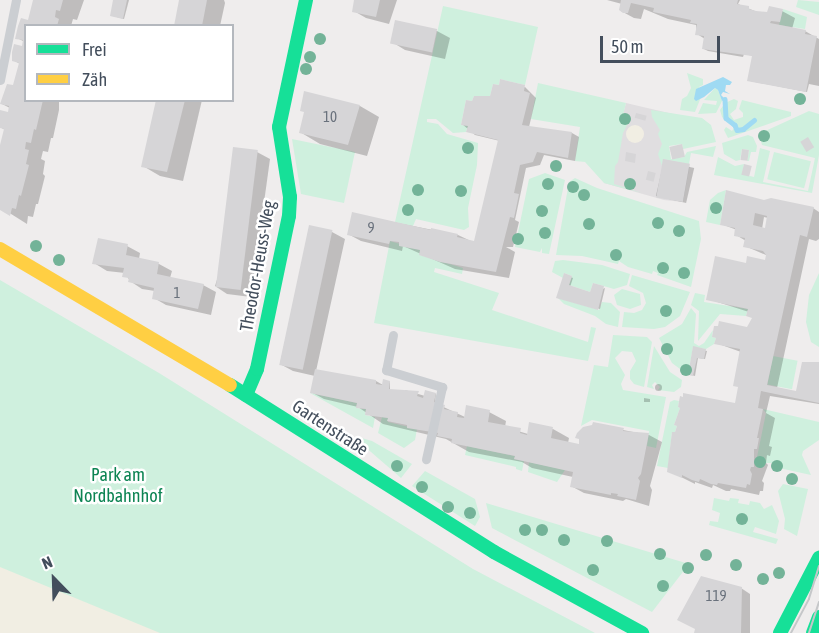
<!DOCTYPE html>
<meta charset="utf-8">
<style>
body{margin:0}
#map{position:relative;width:819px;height:633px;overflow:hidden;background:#efeded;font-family:"Asap Condensed",sans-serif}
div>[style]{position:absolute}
.education>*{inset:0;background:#e0dee0}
.green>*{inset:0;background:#cff0de;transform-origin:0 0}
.sand>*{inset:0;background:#f1eee3}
.round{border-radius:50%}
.water>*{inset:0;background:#9fdaf3}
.shadow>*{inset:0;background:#0003;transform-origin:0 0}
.stream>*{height:4.5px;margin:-2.25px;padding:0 2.25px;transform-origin:2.25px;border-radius:2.25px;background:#9fdaf3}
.building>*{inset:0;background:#d6d5d7;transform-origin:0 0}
.lane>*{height:9px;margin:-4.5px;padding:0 4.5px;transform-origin:4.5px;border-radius:4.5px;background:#cbced2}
.fast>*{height:14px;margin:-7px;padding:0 7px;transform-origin:7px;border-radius:7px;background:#16e098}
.slow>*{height:14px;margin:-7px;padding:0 7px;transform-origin:7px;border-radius:7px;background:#ffcf43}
.tram>*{height:1.5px;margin:-0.75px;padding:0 0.75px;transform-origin:0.75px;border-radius:0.75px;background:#c5c7c9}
.trees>*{width:12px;height:12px;margin:-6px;border-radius:50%;background:#73b398}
span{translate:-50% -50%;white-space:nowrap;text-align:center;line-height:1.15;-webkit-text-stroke:5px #fff;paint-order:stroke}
.number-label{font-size:15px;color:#69717c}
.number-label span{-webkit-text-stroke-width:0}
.street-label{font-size:18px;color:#434e5c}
.park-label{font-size:18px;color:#0d8453}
.legend{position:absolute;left:24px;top:24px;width:210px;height:78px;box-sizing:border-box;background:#fff;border:2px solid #b4b8be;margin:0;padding:8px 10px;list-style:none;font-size:18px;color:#434e5c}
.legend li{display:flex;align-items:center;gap:12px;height:30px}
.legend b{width:30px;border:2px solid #b4b8be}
.north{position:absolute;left:24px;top:549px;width:60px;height:60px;-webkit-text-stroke:4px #fff;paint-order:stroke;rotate:337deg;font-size:16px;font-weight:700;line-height:24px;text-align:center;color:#434e5c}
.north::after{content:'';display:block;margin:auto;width:21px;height:27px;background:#434e5c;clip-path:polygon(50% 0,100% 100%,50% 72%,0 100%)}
.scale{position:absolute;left:600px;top:36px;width:120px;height:27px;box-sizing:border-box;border:3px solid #434e5c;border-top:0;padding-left:8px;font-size:18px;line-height:21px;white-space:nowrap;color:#434e5c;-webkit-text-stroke:4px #fff;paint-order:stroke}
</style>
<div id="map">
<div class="education">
<div style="clip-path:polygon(626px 103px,673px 114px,665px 159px,690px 164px,683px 202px,664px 200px,604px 183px)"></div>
</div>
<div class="green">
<div style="clip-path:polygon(798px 0,819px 2px,819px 15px,796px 7px)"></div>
<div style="clip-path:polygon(443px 6px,538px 27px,525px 85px,500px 79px,499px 85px,493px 84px,490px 96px,474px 96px,472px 101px,466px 100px,461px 125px,468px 126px,466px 132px,453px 133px,436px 119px,427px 119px,427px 122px,438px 124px,447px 134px,478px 143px,477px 165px,468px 208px,469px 227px,464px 230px,416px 219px,413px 226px,395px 222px)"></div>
<div style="clip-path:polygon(783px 9px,807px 17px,805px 29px,779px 25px)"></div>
<div style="clip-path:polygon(687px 73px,703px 79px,703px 85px,699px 87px,701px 97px,695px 112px,680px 110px,682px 99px,687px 96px,691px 88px)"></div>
<div style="clip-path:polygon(538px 83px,626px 103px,623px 115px,631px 117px,623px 133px,618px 162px,615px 166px,614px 184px,642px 193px,604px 183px,585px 162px,575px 161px,580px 127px,531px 119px)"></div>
<div style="clip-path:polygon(715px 88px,718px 90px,722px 101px,716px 113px,698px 114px,703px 103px,716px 105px,717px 101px,704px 100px)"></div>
<div style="clip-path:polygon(734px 99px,738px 101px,736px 109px,730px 114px,734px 120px,743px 117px,743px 113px,739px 109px,742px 100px,791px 112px,791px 116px,728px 138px,724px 130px,726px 127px,732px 131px,734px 128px,722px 117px,720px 110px,725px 103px)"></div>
<div style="clip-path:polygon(651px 110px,702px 118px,711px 125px,716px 142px,683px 149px,682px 144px,669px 146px,671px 159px,684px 157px,687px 152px,716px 146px,713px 157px,691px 153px,689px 164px,663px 159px,662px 166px,658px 154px,662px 144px,658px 134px,660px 130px,652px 117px)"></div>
<div style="clip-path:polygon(809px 111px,819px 114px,819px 155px,812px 193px,714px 175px,718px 157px,735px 166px,744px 164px,742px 174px,754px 177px,760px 148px,770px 151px,763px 182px,808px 191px,815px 158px,762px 145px,759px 134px)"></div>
<div style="clip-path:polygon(748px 135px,753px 137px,757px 146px,756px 152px,751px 152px,749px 161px,747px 161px,749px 150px,742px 149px,740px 160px,736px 161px,724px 154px,722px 143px)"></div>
<div style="clip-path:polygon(292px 139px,355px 152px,344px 203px,301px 194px)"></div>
<div style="left:774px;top:152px;width:38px;height:28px;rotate:14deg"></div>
<div style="clip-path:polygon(545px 173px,565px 180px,549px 254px,542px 253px,542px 248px,540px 252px,515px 247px,529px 179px)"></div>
<div style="clip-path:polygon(575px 178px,597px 188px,699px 221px,701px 239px,691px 287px,657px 275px,658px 273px,653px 271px,652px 274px,628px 267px,619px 261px,618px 264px,582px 256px,556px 255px,569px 182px)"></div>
<div style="clip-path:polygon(726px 190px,720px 225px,706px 222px,710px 200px,718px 193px)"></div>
<div style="clip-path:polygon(390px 241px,420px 250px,420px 255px,463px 268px,462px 274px,435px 268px,434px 272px,499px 293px,492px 310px,588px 342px,591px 327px,596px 328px,588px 361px,374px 323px)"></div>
<div style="clip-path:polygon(563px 260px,602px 265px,630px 274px,627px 285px,614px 289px,593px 283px,590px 292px,569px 285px,572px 276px,564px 273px,563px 278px,552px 272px,555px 261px)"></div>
<div style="clip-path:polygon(819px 273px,819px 347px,811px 342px,806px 322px,809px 295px)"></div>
<div style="clip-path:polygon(632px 275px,690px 292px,680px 316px,665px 327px,654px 329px,622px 327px,624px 312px,634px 313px,642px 310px,646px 303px,643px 293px,629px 286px)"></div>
<div style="clip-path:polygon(0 280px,159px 373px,473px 569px,595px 633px,0 633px)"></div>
<div style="clip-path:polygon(622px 289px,640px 294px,641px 305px,630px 309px,617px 305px,614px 295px)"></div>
<div style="clip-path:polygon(695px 293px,705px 295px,704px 302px,748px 309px,746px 316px,720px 314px,698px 341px,699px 311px,691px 305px)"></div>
<div style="clip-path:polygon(558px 298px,599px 310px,602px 302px,611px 303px,620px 312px,618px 327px,606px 324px,595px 316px,564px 304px)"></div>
<div style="clip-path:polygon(691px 308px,696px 314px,694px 343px,699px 346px,704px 343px,713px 330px,712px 337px,716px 338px,714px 344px,706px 349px,693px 347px,688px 375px,672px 363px,659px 338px,682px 324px)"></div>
<div style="clip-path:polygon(613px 335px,647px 337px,652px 342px,644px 387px,634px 384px,630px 379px,630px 371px,636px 361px,632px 352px,622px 351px,615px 358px,625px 375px,621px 384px,623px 390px,666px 397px,656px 448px,647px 446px,649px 431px,592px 420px,581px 426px,594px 365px,608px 367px)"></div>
<div style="clip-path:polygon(654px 346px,670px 372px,682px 380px,681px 387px,674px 392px,658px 390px,660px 387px,655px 382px,652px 385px,654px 389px,647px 387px)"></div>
<div style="left:773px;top:356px;width:25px;height:29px;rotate:11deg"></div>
<div style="clip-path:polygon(310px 393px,357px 403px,356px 408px,366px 409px,365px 415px,375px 417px,373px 428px)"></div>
<div style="clip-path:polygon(674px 400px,679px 401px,678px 407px,680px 408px,674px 425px,677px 426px,675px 432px,672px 432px,668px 468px,657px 466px,670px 402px)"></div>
<div style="clip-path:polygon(763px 409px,819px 422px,819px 440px,803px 451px,802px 455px,811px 475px,779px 468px,777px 463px,763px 463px,760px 459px,756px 462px,766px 413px)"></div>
<div style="clip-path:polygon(382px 417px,388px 418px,388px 422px,417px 429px,415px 440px,404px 448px,378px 433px)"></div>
<div style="clip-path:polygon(358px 437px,372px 441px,412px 464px,401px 478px,356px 439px)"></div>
<div style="clip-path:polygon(467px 446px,515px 456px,514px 459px,524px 461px,522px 471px,516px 469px,516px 467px,465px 455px)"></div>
<div style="clip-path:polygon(529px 462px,565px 470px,557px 482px,528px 472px)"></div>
<div style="clip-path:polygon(425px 471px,475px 499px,480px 517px,475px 526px,412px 486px)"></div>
<div style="clip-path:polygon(783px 484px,808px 489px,797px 536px,784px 529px,785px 519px,778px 491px)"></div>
<div style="clip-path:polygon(714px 498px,729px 501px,730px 498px,739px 499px,738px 503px,749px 505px,750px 501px,760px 503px,764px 509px,772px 505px,779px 521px,776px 534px,755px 527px,753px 532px,778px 539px,776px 544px,709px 525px,710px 521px,718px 522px,720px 513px,712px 510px)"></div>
<div style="clip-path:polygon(486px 503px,689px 564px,652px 612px,492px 528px)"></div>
</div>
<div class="sand">
<div class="round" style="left:626px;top:125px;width:18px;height:18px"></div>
<div style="clip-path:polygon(0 567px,160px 633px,0 633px)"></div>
</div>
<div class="water">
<div style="clip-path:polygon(723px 77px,732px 82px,730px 85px,726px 85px,725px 91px,730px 94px,723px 92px,721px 95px,725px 99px,722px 101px,718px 90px,715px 88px,704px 97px,696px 101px,694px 99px,696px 89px)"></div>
</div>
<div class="shadow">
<div style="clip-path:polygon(34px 0,84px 0,77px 20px,73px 19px,71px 26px,26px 26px,26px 100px,59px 100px,59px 110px,53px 138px,51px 138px,48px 152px,43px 151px,41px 159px,45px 161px,43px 174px,45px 176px,38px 204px,36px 204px,33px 217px,28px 216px,27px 224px,0 207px,0 152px,5px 130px,0 127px,0 113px,9px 114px,10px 108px,2px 104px,8px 86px,15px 87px,20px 64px,13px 60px,15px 46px,23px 48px,25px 42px,17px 38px,19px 27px,22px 20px,29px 21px)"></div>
<div style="clip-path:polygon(115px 0,129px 0,124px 19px,113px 16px)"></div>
<div style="clip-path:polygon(181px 0,224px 0,225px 3px,220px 26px,175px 26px)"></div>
<div style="clip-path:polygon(356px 0,397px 0,389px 24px,366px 18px,354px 11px)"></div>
<div style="clip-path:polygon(607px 0,740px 0,738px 4px,757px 12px,768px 14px,782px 11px,795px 18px,792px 29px,805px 31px,819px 39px,819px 86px,809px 84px,807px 92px,750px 81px,754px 56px,744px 54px,743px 57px,708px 51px,704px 49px,705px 39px,697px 34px,696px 25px,668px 19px,644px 9px,641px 19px,634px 18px,621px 11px,622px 4px)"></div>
<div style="clip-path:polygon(397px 21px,437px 31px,450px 38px,445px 59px,405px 50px,392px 42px)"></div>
<div style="clip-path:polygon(525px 87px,536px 98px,529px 127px,572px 133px,579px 137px,575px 161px,544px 155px,540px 165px,526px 168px,515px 220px,519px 222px,513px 247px,506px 247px,515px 252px,509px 278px,455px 269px,403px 246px,402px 251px,361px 241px,348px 234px,353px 214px,458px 235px,475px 243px,500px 141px,475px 135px,462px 124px,487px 100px)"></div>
<div style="clip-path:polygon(306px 93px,360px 106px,379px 117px,367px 156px,320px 144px,300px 132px,305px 112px)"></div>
<div style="clip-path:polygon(158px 100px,202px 100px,183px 181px,160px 176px,143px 166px)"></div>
<div style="clip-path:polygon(257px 152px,270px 159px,251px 297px,227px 294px,215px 286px)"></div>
<div style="left:664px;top:161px;width:31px;height:36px;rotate:13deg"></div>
<div style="clip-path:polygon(evenodd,764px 201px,813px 208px,819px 212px,819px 239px,816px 241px,809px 239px,777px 388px,796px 392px,819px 366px,819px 404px,770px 396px,766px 413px,775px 418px,769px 446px,772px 447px,770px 456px,767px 455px,766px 463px,768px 465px,762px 481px,764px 483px,763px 491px,760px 491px,759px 495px,731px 489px,730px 491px,726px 491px,713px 485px,712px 488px,695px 482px,695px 484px,669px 471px,742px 406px,741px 352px,716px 343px,747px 328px,753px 319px,749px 312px,708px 299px,748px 265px,766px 261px,766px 255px,745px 246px,746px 241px,736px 235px,737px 230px,721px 224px,764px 201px,764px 217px,768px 218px,766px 230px,762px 229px,764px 217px)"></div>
<div style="clip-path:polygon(310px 227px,332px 232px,345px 239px,316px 371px,376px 381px,383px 385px,390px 382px,390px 390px,404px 393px,405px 390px,425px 396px,436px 394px,435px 403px,465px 417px,489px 412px,506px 421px,505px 427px,528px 434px,553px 429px,569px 438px,568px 443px,580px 445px,623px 430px,649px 435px,662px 442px,650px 486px,652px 490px,649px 506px,626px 499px,623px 501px,584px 493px,571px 486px,573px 477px,532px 468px,522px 462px,469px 452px,446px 439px,383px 424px,358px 407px,324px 399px,311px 392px,315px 376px,293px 371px,280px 364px)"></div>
<div style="clip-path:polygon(127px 246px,140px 253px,139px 259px,159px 264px,172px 271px,170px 278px,203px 285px,216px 292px,211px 315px,166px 305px,154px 298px,155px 291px,142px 289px,130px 281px,125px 273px,107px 271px,94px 263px)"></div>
<div style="clip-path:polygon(565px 275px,573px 278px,570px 287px,592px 293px,605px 288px,600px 309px,560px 298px)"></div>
<div style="clip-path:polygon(694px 348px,707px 351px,705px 359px,698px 358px,695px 376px,691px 375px)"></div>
<div class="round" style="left:654.5px;top:383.5px;width:7px;height:7px"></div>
<div style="clip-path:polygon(644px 398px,650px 399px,650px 402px,644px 402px)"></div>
<div style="clip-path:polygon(741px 588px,750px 594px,750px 633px,696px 633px)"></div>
</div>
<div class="stream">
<div style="left:725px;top:99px;width:19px;rotate:87deg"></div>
<div style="left:726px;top:118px;width:11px;rotate:38deg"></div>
<div style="left:735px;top:125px;width:5px;rotate:68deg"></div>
<div style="left:737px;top:130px;width:6px;rotate:-9deg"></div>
<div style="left:743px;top:129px;width:14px;rotate:-39deg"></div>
</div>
<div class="building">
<div style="clip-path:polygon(33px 0,63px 0,60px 11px,56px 10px,55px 17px,59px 19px,57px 26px,26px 26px,26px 100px,43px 100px,36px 130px,34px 129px,31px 143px,26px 142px,25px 149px,29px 150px,26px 164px,29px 165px,21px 196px,19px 195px,16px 209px,12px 208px,10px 216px,0 210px,0 145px,4px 129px,0 128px,0 110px,8px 112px,9px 106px,0 104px,7px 84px,13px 85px,19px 63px,12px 61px,12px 52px,14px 44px,22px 46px,23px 40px,15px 39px,18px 26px,21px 18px,28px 20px)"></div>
<div style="clip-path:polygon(113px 0,127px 0,123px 19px,110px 16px)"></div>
<div style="clip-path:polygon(179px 0,207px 0,202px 26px,174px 26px)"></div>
<div style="clip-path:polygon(354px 0,380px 0,376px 17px,352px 12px)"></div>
<div style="clip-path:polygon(621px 0,738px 0,737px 4px,749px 6px,749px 9px,756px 11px,767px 12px,769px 6px,783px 9px,780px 22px,771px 21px,770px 23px,806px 30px,805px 34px,817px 36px,806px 92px,747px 81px,752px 56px,702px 49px,704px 36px,695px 35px,697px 24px,690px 23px,691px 20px,653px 12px,654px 8px,631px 3px,628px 13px,623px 13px,619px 10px)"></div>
<div style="left:395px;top:20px;width:43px;height:24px;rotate:12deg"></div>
<div style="clip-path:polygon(500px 79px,525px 85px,524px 91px,530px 93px,522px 125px,572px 132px,568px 158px,537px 152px,533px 162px,520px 165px,514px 193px,519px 194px,514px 218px,510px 217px,496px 272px,440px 262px,419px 255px,420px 250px,399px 246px,399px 242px,390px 241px,389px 244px,347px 235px,352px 212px,431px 230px,431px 228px,458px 234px,457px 237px,474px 241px,498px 140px,466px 132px,468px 126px,461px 125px,466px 100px,472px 101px,474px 96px,490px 96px,493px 84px,499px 85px)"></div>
<div style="clip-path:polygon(304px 91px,360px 105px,348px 145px,299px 133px,304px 112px,300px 111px)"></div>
<div style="clip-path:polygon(156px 100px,185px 100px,167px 172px,141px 167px)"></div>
<div style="left:636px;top:113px;width:11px;height:5px;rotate:15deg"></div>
<div style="left:808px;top:137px;width:12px;height:9px;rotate:59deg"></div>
<div style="left:682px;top:144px;width:13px;height:13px;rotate:77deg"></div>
<div style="left:233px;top:147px;width:25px;height:141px;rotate:7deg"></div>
<div style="left:742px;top:149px;width:7px;height:11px;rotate:8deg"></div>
<div style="clip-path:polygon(626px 152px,636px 154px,635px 163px,625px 161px)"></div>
<div style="left:663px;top:159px;width:27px;height:39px;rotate:10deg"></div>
<div style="left:744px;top:164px;width:8px;height:11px;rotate:14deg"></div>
<div style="left:648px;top:171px;width:8px;height:9px;rotate:14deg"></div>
<div style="clip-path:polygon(evenodd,726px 190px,764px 200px,771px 198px,814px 207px,807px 237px,800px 235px,767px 385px,796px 391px,802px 362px,819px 362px,819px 403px,761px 391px,758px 408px,763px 409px,757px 438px,759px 438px,757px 449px,754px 449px,754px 467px,751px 467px,750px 470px,752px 474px,750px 485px,747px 484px,746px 488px,718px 483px,717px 485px,711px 484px,700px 479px,699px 482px,692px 480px,682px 475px,682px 478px,667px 472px,672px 432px,675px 432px,677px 426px,674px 425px,680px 408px,678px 407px,680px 396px,683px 397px,683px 393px,735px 403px,738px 387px,733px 386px,740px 349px,714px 344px,716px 338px,712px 337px,714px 326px,718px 326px,719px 321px,747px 327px,752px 318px,746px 316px,748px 309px,706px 300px,711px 276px,715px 256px,746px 263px,747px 256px,765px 260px,766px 255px,763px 251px,743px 247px,745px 238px,734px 236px,735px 228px,720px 225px,726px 190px,755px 213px,767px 216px,765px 228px,753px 225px,755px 213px)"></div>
<div style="left:309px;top:225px;width:24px;height:143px;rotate:12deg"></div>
<div style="clip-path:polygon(98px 238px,128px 244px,126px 255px,159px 262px,157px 274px,204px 284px,198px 309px,152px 299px,154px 288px,128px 282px,129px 278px,122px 277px,124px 268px,92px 264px)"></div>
<div style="clip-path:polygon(564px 273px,572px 276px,569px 285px,590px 292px,593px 283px,604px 286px,598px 310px,556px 298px)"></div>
<div style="clip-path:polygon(693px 346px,706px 349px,704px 359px,697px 358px,693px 376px,688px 375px)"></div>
<div style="clip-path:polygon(315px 369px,376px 380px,376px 384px,382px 385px,383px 379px,390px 381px,389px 389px,419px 391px,417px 396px,423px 398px,425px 390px,436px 393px,434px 402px,445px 405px,444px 409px,458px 412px,457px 417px,464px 418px,466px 405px,490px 410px,488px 422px,521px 428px,520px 433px,527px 435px,529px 422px,553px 427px,551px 438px,579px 444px,579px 439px,575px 438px,577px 433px,583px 427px,592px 425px,593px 422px,624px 428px,623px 431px,649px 433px,641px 474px,638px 478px,640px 481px,636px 500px,617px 496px,618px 494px,611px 493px,611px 495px,570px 487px,573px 472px,514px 459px,515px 456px,451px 443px,452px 439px,437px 436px,438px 433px,407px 428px,407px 425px,387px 421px,388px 418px,365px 415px,366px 409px,356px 408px,357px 403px,310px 393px)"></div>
<div style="clip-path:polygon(701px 576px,742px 587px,741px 633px,694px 633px,695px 629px,677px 620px)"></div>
</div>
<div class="lane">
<div style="left:0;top:80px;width:82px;rotate:-78.7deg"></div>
<div style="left:393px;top:335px;width:36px;rotate:101deg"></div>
<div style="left:386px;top:370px;width:59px;rotate:16.9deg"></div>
<div style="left:442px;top:387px;width:74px;rotate:102.5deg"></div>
</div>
<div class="fast">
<div style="left:230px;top:385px;width:312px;rotate:32.3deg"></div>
<div style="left:494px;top:552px;width:169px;rotate:28.7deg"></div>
<div style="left:246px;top:395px;width:28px;rotate:-67deg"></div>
<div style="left:257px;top:369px;width:156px;rotate:-78.2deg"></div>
<div style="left:289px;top:216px;width:19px;rotate:-87deg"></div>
<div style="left:290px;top:197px;width:71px;rotate:-98.9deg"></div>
<div style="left:279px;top:127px;width:130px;rotate:-78deg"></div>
<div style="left:780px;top:633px;width:85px;rotate:-62.5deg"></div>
<div style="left:813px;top:633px;width:17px;rotate:-69deg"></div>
</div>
<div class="slow">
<div style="left:0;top:249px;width:267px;rotate:30.6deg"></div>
</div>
<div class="tram">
<div style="left:791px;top:633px;width:38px;rotate:-62deg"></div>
<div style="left:809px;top:599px;width:34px;rotate:-73deg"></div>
<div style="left:809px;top:633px;width:32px;rotate:-72deg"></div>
</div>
<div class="trees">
<div style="left:320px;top:39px"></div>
<div style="left:310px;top:57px"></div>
<div style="left:306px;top:69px"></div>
<div style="left:800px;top:99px"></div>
<div style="left:625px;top:119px"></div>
<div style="left:764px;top:136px"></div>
<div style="left:468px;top:148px"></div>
<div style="left:556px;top:166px"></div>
<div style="left:548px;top:184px"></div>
<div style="left:630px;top:184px"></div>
<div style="left:573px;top:187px"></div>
<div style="left:418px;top:190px"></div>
<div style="left:461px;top:191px"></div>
<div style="left:584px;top:195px"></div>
<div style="left:716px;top:208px"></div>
<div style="left:408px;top:210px"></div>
<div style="left:542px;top:211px"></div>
<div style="left:658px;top:223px"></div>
<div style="left:589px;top:224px"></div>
<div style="left:679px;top:231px"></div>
<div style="left:545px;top:233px"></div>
<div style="left:518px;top:239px"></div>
<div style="left:36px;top:246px"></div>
<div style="left:616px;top:255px"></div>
<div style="left:59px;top:260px"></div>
<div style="left:663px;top:268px"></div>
<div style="left:684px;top:273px"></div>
<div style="left:666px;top:311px"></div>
<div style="left:667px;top:349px"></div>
<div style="left:686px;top:370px"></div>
<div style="left:760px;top:462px"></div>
<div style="left:397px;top:466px"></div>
<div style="left:777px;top:466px"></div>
<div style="left:792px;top:479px"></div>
<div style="left:422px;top:487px"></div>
<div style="left:448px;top:507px"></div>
<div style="left:470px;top:513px"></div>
<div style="left:742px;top:519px"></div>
<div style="left:525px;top:530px"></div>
<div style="left:542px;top:530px"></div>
<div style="left:564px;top:540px"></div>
<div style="left:607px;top:541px"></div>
<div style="left:660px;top:554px"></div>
<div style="left:706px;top:555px"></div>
<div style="left:736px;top:565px"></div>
<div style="left:688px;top:568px"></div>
<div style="left:593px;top:570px"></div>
<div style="left:779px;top:573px"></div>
<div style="left:763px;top:579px"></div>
<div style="left:663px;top:586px"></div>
</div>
<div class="number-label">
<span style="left:330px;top:117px">10</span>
<span style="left:371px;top:228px">9</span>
<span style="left:177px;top:293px">1</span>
<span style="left:716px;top:596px">119</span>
</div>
<div class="street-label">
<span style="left:258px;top:266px;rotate:-80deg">Theodor-Heuss-Weg</span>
<span style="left:330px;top:428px;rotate:33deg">Gartenstraße</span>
</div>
<div class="park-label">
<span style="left:118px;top:486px">Park am<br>Nordbahnhof</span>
</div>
<ul class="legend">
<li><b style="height:8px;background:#16e098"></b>Frei</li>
<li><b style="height:8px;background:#ffcf43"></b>Zäh</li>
</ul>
<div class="north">N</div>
<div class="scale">50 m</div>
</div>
